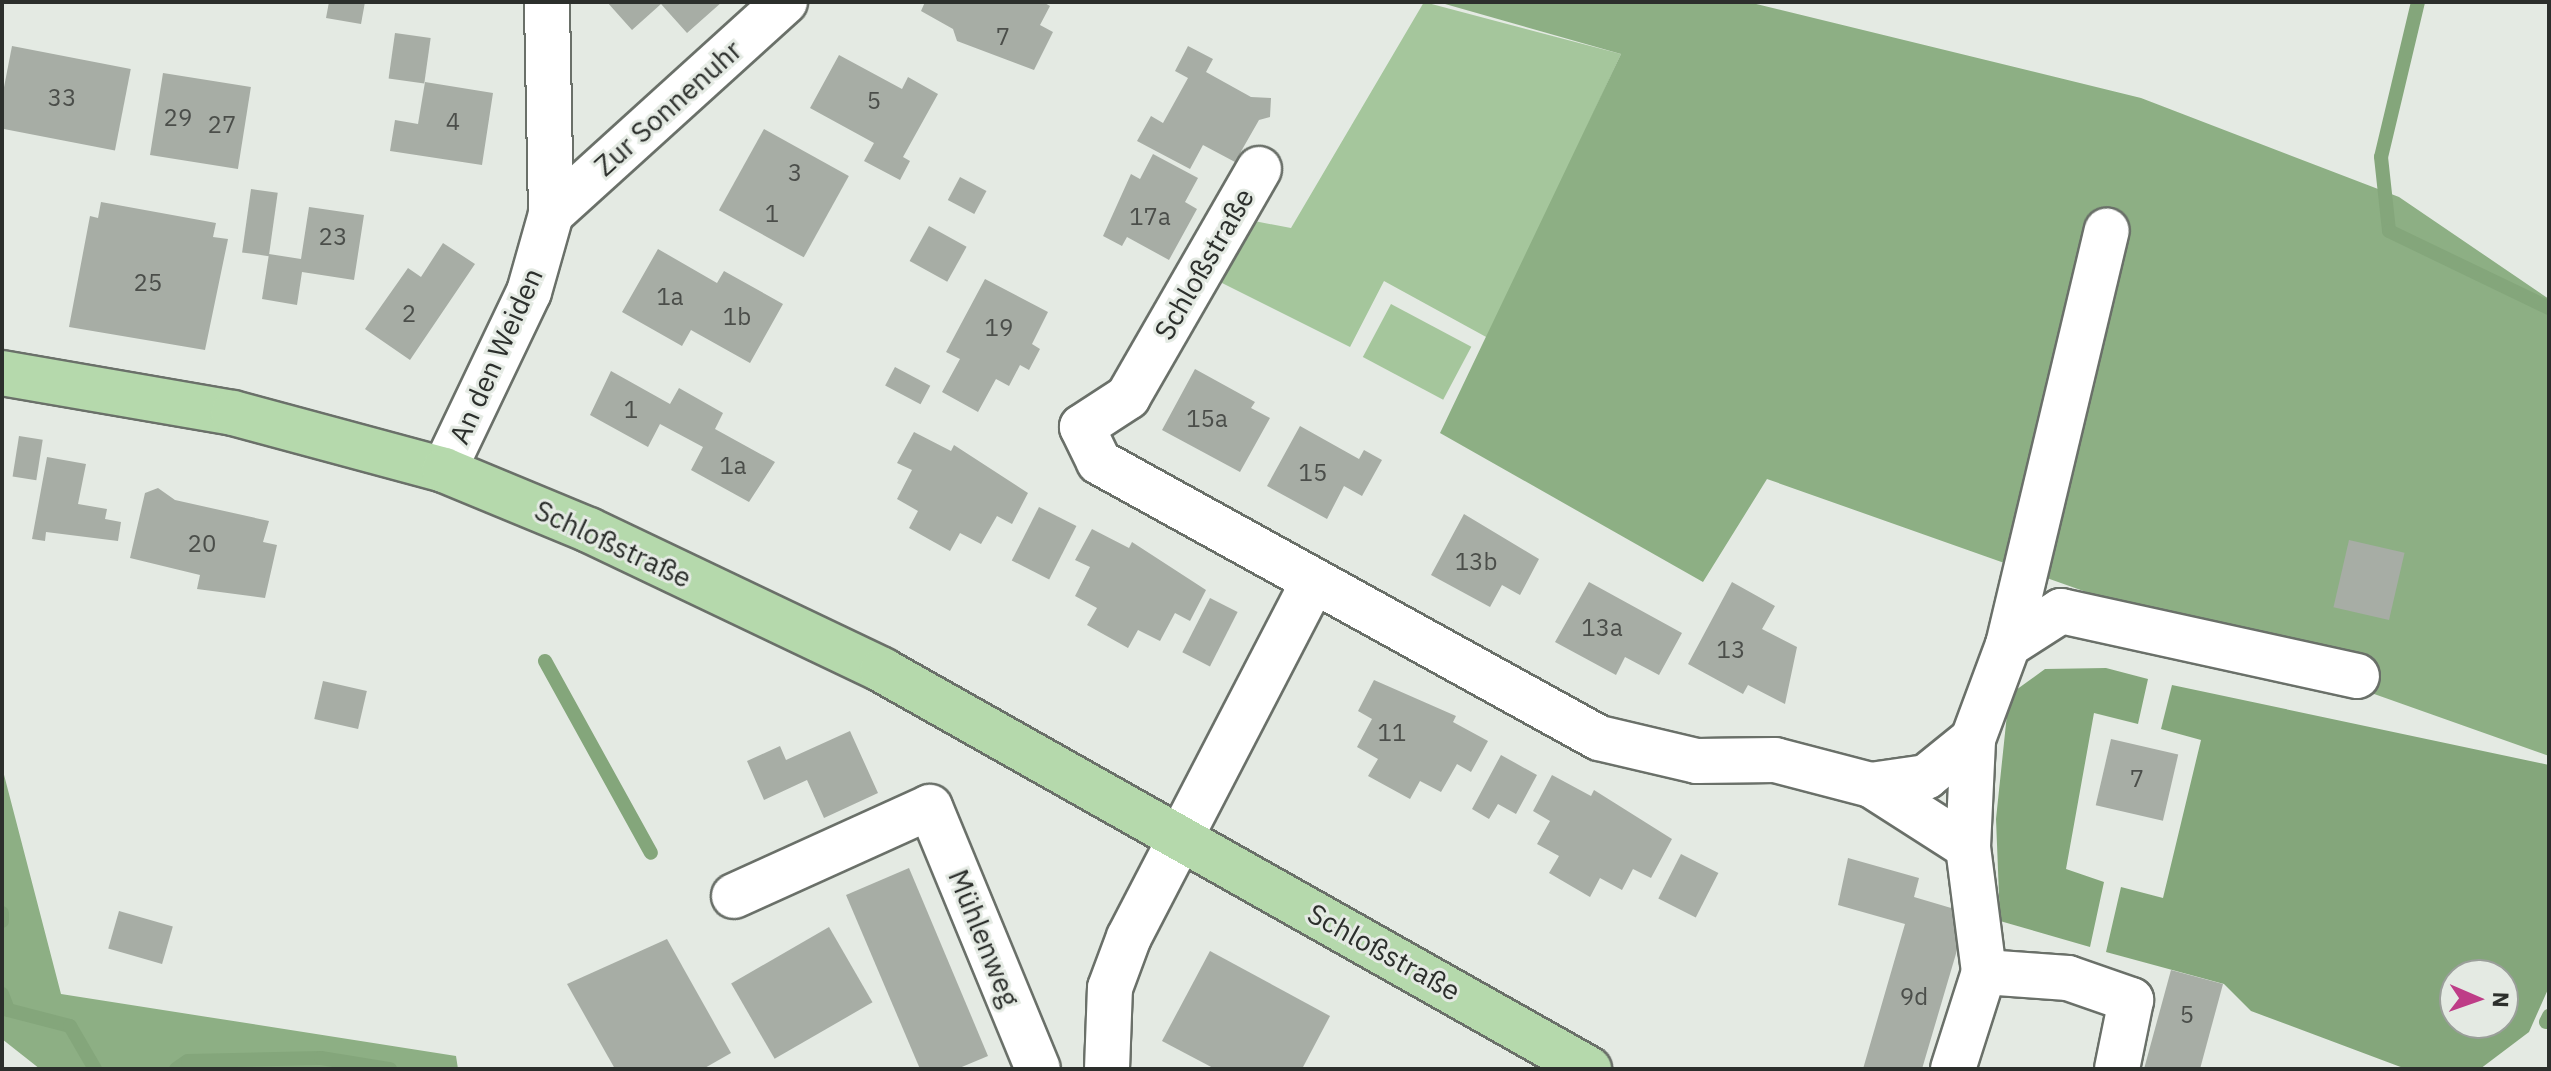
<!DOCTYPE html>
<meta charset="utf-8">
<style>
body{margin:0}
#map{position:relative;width:2551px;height:1071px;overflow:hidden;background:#e4eae3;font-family:"IBM Plex Sans",sans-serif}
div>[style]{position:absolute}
.green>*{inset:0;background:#a5c69c;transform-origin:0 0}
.forest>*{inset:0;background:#8daf84}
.water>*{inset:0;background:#84a67b}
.stream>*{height:14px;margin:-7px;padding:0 7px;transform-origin:7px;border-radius:7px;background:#84a67b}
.building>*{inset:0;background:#a7ada5;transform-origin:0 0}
.roads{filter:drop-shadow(2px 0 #6a7069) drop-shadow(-2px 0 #6a7069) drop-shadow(0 2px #6a7069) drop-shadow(0 -2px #6a7069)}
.minor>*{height:44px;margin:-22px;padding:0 22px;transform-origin:22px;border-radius:22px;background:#fff}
.major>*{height:44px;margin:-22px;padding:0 22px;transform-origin:22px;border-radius:22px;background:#b5d9ac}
span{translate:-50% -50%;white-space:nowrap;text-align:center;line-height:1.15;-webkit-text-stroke:6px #e4eae3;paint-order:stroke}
.number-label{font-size:24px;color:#4b4e4a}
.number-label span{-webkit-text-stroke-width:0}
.street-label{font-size:28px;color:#2c2f2c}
.frame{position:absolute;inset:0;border:4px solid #2c2f2c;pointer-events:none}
.north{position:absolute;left:2439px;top:959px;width:80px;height:80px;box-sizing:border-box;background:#e4eae3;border:2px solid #9a9f9a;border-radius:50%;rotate:92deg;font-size:22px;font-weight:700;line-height:32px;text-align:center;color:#2c2f2c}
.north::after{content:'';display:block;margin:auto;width:28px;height:36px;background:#be3d87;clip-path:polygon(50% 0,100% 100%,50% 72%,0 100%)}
</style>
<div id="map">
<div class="green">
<div style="clip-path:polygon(1424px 2px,1621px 54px,1488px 338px,1384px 281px,1350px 347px,1216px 280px,1249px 220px,1291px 228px)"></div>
<div style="left:1391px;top:304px;width:91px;height:60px;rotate:28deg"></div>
</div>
<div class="forest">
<div style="clip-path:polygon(1438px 2px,1748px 2px,2141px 98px,2399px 197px,2549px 299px,2549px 756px,1767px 479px,1703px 582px,1440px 433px,1621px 54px)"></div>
<div style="clip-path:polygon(2px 767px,61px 994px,456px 1056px,458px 1069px,40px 1069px,2px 1039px)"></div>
</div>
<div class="water">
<div style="clip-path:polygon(2106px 668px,2148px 679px,2138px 724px,2094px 713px,2066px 869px,2104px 882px,2090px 947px,2000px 921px,1996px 819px,2009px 695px,2045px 669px)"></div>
<div style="clip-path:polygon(evenodd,2172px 685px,2549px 765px,2549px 987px,2529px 1032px,2480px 1069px,2406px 1069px,2251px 1011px,2224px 984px,2106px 952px,2121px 887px,2163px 898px,2201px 740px,2161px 729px,2172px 685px,2455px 975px,2503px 975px,2503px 1023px,2455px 1023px,2455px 975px)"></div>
</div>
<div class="stream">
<div style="left:2418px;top:2px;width:159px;rotate:103.4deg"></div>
<div style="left:2381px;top:157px;width:74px;rotate:83.8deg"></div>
<div style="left:2389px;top:231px;width:178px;rotate:25.7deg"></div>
<div style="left:545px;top:661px;width:219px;rotate:61.1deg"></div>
<div style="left:2px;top:913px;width:8px;rotate:90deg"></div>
<div style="left:2px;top:994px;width:17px;rotate:69deg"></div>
<div style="left:8px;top:1010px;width:64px;rotate:14.5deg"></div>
<div style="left:70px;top:1026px;width:50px;rotate:59.8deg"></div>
<div style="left:2546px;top:1022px;width:7px;rotate:-63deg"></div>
<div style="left:176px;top:1069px;width:14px;rotate:-34deg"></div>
<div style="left:188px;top:1061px;width:133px;rotate:-1.3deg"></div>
<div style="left:321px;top:1058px;width:70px;rotate:9.1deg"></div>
</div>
<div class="building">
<div style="clip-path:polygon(329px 2px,365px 2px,361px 24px,326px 18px)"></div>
<div style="clip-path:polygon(607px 2px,722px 2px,687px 33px,661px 4px,632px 30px)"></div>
<div style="clip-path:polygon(925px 2px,1043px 2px,1050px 6px,1040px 25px,1053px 32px,1034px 70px,957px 41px,953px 29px,921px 11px)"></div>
<div style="left:395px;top:33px;width:36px;height:46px;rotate:8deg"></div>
<div style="left:12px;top:46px;width:121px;height:83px;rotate:11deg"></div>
<div style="clip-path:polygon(1188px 46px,1213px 59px,1206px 72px,1251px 97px,1271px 98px,1270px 117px,1259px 120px,1235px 162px,1203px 145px,1190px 169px,1137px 141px,1151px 116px,1163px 123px,1188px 78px,1175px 71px)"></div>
<div style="clip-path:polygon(839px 55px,902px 89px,908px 77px,938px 94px,903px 157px,910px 161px,900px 180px,864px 161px,874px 143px,810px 108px)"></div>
<div style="left:163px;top:73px;width:89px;height:83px;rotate:9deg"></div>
<div style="clip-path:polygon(425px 82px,493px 93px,482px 165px,390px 151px,395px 120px,418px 124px)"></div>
<div style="left:764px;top:129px;width:97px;height:93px;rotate:29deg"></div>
<div style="clip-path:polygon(1153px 154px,1198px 178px,1185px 202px,1197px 209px,1169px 260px,1127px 237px,1122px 246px,1103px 236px,1131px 174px,1140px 179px)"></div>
<div style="left:960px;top:177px;width:30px;height:26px;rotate:28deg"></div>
<div style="left:251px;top:189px;width:27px;height:64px;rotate:8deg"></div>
<div style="clip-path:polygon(101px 202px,216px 223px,213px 237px,228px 239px,205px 350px,69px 327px,90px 216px,98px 218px)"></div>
<div style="clip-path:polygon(309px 207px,364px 215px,354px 280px,302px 272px,297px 305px,262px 299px,269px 254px,301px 259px)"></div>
<div style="left:929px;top:226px;width:43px;height:40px;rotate:29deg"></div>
<div style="clip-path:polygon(443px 243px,475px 264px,410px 360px,365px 329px,408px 268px,421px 277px)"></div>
<div style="clip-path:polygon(658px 249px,717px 283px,724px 271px,783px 304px,750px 363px,691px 330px,682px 346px,622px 312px)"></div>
<div style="clip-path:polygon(985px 279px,1048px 312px,1032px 344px,1040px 349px,1029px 370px,1020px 365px,1009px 386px,996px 379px,978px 412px,942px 392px,960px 359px,946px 352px)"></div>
<div style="left:895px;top:367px;width:40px;height:21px;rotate:28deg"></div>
<div style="clip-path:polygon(1195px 369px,1255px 402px,1251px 408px,1270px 418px,1240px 472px,1162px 430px)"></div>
<div style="clip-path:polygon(611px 371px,670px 404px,679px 388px,723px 413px,715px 429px,775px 462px,749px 502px,691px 470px,703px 447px,660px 424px,648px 447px,590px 415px)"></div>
<div style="clip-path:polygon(1300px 426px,1359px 459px,1364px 450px,1382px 460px,1362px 496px,1344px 486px,1327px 519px,1267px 486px)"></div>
<div style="clip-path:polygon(914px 432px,951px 451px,954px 445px,1028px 493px,1012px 524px,997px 516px,981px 544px,960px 533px,950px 551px,909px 528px,918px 511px,897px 499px,912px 470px,897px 463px)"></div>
<div style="left:19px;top:436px;width:24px;height:41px;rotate:9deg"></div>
<div style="clip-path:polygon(47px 457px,86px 464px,78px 504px,107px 509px,105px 519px,121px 522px,118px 541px,46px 532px,45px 541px,32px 539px)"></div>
<div style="clip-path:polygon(158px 488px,175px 500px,269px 521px,263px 542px,277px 545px,265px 598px,197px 589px,200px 575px,130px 558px,145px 493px)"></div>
<div style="left:1039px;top:507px;width:42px;height:60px;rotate:27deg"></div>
<div style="clip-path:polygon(1464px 514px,1539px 559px,1520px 595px,1502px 585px,1490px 607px,1431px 575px)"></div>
<div style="clip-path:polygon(1092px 529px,1129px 548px,1132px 542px,1206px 590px,1190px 621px,1175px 613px,1160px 641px,1138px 630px,1128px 648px,1087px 625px,1097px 608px,1075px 596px,1090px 567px,1075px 560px)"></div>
<div style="left:2349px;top:540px;width:57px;height:69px;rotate:13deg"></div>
<div style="clip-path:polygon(1589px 582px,1682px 633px,1659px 675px,1625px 657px,1616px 675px,1555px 642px)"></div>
<div style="clip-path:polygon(1732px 582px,1775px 606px,1762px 629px,1797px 647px,1785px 704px,1748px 685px,1743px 694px,1688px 664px)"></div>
<div style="left:1210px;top:598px;width:31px;height:61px;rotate:27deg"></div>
<div style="clip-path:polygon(1374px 680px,1456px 716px,1453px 722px,1488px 741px,1471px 772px,1457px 764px,1441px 792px,1420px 781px,1410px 799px,1368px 776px,1378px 759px,1357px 747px,1372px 719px,1358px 711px)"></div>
<div style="left:323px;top:681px;width:45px;height:39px;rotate:13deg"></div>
<div style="clip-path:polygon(850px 731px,878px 793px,824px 818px,807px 780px,764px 800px,747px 761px,780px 746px,786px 760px)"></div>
<div style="left:2111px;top:739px;width:69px;height:68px;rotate:13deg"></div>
<div style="clip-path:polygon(1501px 755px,1537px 775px,1516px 814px,1498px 804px,1489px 819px,1472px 809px)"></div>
<div style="clip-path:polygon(1552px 775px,1591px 796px,1594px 790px,1672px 839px,1651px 878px,1633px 869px,1622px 890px,1600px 878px,1590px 897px,1549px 873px,1559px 856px,1537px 844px,1550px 821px,1533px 811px)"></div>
<div style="left:1681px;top:854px;width:42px;height:50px;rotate:27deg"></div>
<div style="clip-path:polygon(1848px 858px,1919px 878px,1914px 897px,1968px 913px,1922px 1069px,1863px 1069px,1905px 924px,1838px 905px)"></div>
<div style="clip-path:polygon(909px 868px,988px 1056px,957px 1069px,920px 1069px,846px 895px)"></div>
<div style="left:119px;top:911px;width:56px;height:39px;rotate:16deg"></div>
<div style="left:829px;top:927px;width:87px;height:113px;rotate:60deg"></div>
<div style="clip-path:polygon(667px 939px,731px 1053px,703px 1069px,615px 1069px,567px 984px)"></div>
<div style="clip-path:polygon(1210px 951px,1330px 1016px,1302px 1069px,1215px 1069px,1162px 1041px)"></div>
<div style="clip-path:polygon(2171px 970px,2223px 984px,2200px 1069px,2144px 1069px)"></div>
</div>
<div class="roads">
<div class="minor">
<div style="left:1259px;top:169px;width:263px;rotate:119.9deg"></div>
<div style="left:1128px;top:397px;width:55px;rotate:146.9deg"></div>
<div style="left:1082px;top:427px;width:39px;rotate:64deg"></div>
<div style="left:1099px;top:462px;width:571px;rotate:28.9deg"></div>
<div style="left:1599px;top:738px;width:101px;rotate:13.2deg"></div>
<div style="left:1697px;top:761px;width:78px;rotate:-0.7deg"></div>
<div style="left:1775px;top:760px;width:99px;rotate:14.6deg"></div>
<div style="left:1871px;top:785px;width:56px;rotate:-8.3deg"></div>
<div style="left:1926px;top:777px;width:60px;rotate:-39deg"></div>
<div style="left:551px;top:214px;width:316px;rotate:-42.2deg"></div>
<div style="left:444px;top:470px;width:197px;rotate:-64.5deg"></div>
<div style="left:529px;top:292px;width:81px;rotate:-74.2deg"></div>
<div style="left:551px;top:214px;width:212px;rotate:-91.1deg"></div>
<div style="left:2008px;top:645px;width:63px;rotate:-32.7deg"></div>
<div style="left:2061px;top:611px;width:303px;rotate:12.4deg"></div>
<div style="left:1871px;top:785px;width:115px;rotate:32.6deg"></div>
<div style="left:734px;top:896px;width:215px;rotate:-24.4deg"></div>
<div style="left:930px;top:807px;width:283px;rotate:67.6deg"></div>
<div style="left:1984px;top:972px;width:126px;rotate:-97.3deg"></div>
<div style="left:1968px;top:847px;width:108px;rotate:-87.3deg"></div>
<div style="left:1973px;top:739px;width:100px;rotate:-69.6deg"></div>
<div style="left:2008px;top:645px;width:426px;rotate:-76.6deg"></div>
<div style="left:1107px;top:1069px;width:81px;rotate:-87.9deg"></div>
<div style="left:1110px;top:988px;width:54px;rotate:-69.6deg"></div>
<div style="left:1129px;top:937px;width:395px;rotate:-62.6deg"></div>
<div style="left:1953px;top:1069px;width:102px;rotate:-72.3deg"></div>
<div style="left:1984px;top:972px;width:84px;rotate:4.1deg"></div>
<div style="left:2068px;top:978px;width:67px;rotate:19.2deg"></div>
<div style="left:2131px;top:1000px;width:70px;rotate:101.5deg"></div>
</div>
<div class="major">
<div style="left:2px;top:373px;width:234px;rotate:9.8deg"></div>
<div style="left:233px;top:413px;width:219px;rotate:15.1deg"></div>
<div style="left:444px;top:470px;width:157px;rotate:22.5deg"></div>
<div style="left:589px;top:530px;width:325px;rotate:25.5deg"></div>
<div style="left:882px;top:670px;width:812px;rotate:29.44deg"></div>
</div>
</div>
<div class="number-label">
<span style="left:1003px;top:37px">7</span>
<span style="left:62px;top:98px">33</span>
<span style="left:874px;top:101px">5</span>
<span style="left:178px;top:118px">29</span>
<span style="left:453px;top:122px">4</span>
<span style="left:222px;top:125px">27</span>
<span style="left:795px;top:173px">3</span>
<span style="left:772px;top:214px">1</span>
<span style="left:1150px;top:217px">17a</span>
<span style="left:333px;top:237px">23</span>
<span style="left:148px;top:283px">25</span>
<span style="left:670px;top:297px">1a</span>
<span style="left:409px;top:314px">2</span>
<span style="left:737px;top:317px">1b</span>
<span style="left:999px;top:328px">19</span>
<span style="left:631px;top:410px">1</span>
<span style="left:1207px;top:419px">15a</span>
<span style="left:733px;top:466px">1a</span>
<span style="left:1313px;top:473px">15</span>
<span style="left:202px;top:544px">20</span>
<span style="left:1476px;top:562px">13b</span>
<span style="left:1602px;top:628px">13a</span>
<span style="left:1731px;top:650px">13</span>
<span style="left:1392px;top:733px">11</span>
<span style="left:2137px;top:779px">7</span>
<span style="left:1914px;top:997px">9d</span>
<span style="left:2187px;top:1015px">5</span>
</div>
<div class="street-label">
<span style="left:668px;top:108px;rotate:-42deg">Zur Sonnenuhr</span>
<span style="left:1204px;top:264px;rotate:-60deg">Schloßstraße</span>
<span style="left:496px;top:356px;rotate:-66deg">An den Weiden</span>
<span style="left:613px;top:544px;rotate:25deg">Schloßstraße</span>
<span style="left:984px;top:938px;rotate:68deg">Mühlenweg</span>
<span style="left:1384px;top:952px;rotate:29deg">Schloßstraße</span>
</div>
<div class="frame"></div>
<div class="north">N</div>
</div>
